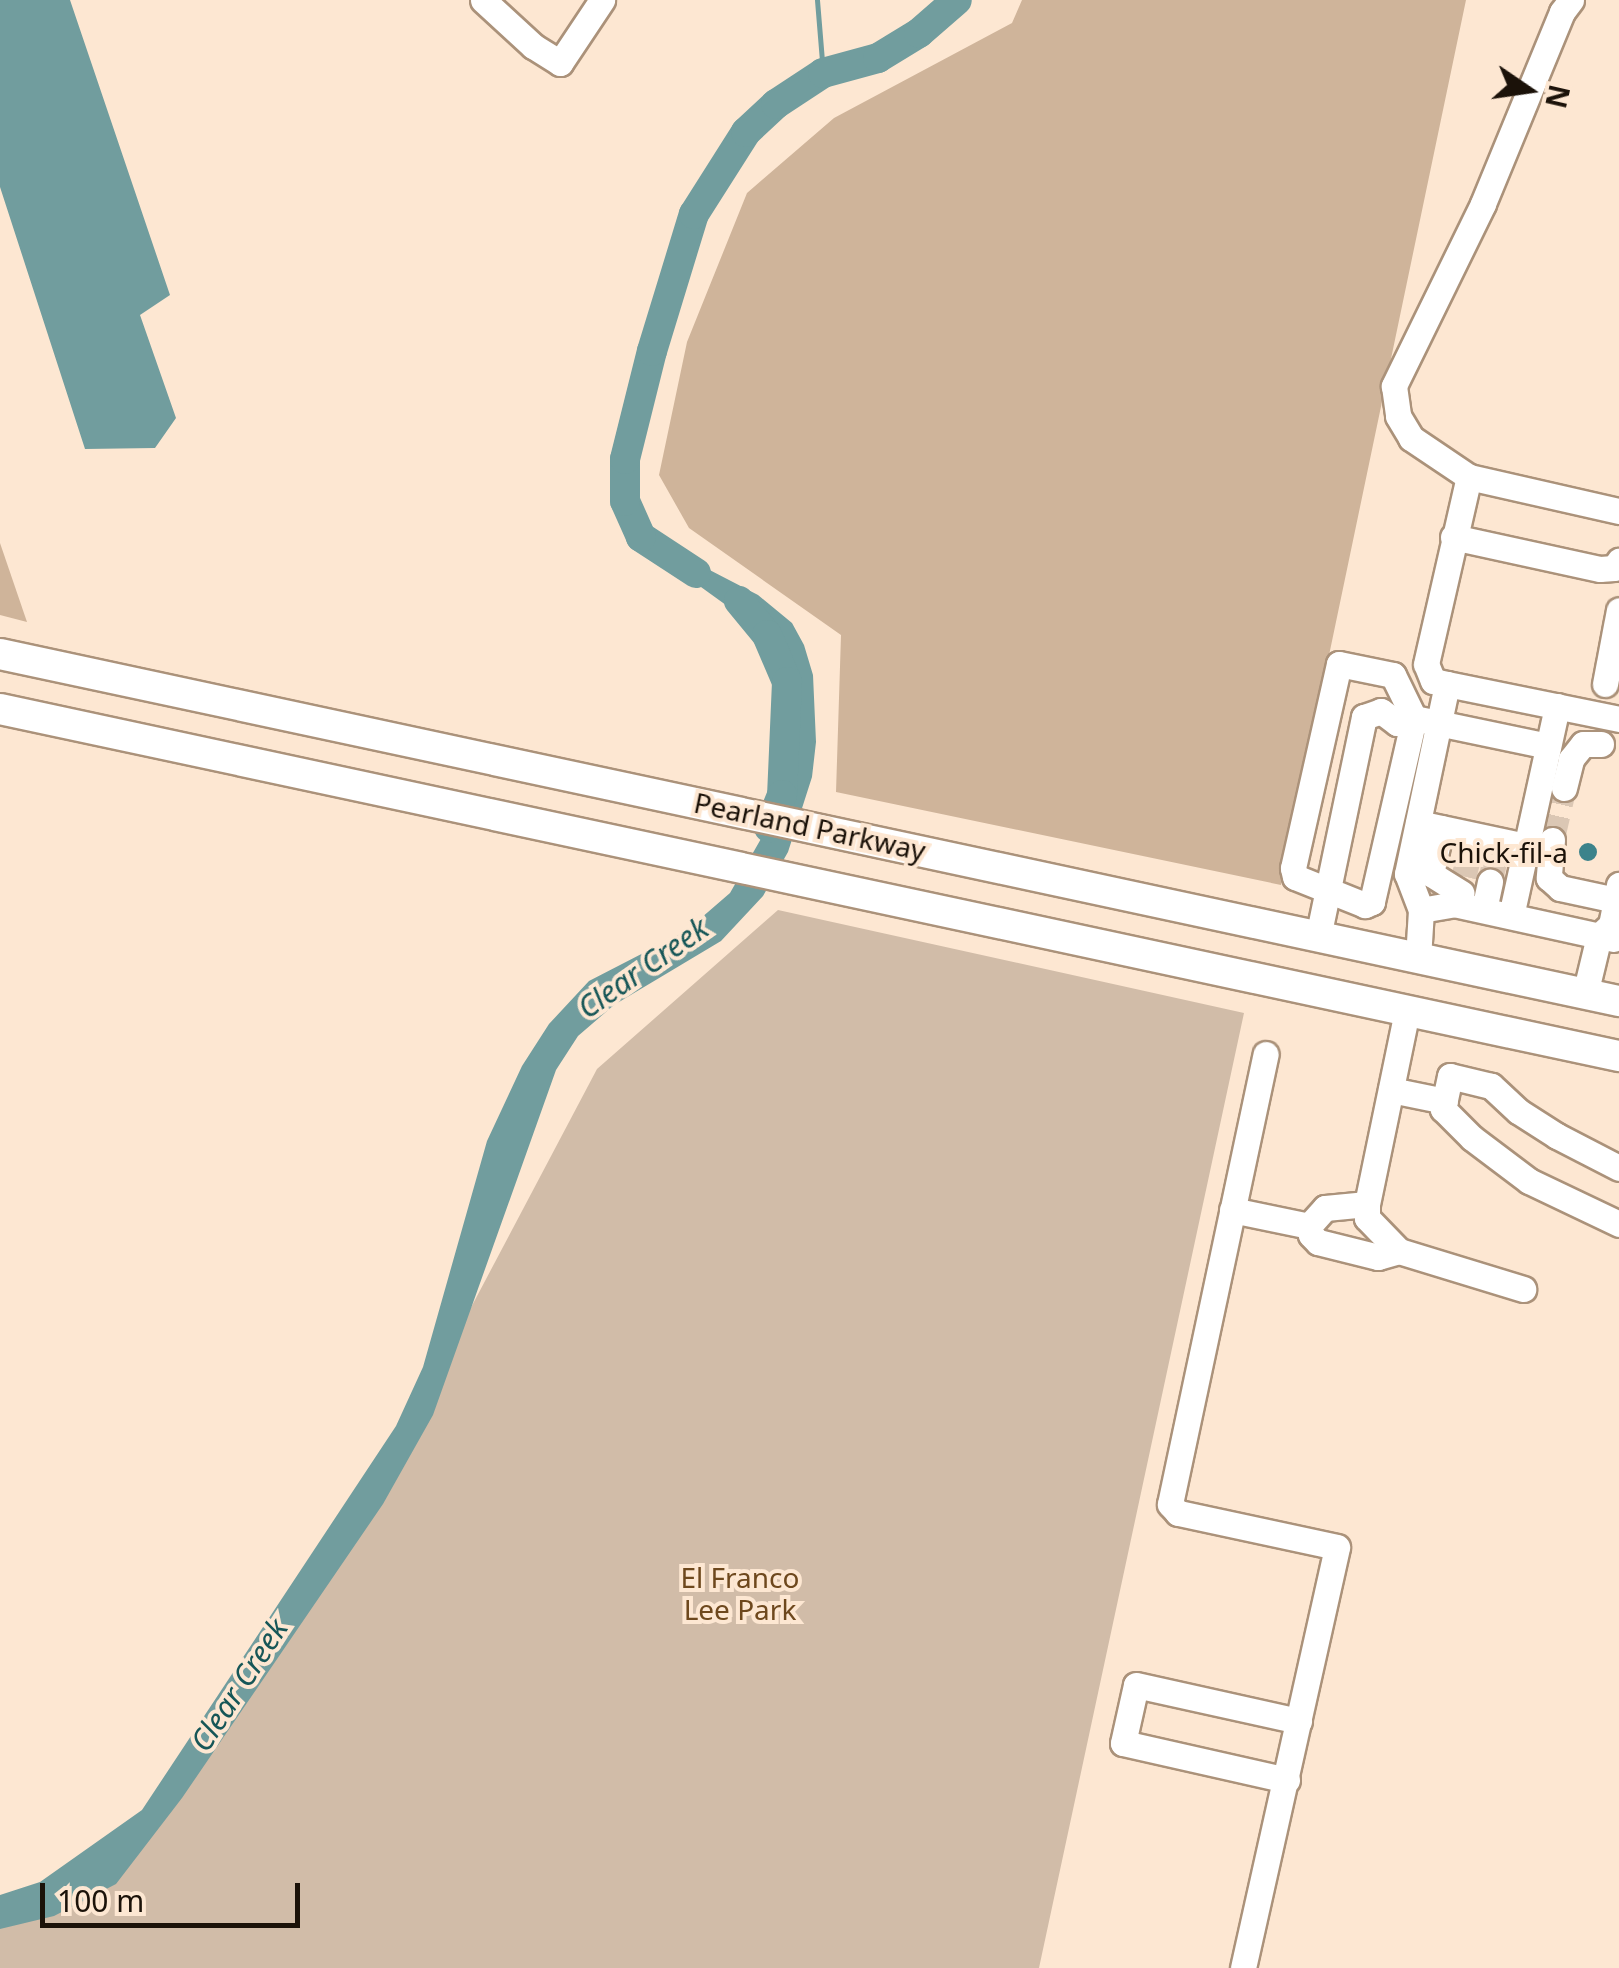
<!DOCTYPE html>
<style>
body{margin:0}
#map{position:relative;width:1619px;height:1968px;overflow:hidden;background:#fde7d2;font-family:"Noto Sans",sans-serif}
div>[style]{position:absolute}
.green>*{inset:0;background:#d1bca8}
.forest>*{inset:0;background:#cfb49a}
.water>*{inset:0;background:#719d9e}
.stream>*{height:5px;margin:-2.5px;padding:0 2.5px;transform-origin:2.5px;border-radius:2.5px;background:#719d9e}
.river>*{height:30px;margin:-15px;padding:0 15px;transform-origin:15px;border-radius:15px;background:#719d9e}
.minor-tunnel>*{height:25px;margin-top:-12.5px;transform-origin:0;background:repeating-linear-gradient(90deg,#dbc7b4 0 25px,transparent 0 37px)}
.roads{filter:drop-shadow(2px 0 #ab927a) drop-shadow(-2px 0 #ab927a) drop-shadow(0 2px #ab927a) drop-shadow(0 -2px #ab927a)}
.minor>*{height:25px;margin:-12.5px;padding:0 12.5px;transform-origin:12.5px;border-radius:12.5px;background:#fff}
.major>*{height:30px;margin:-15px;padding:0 15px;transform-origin:15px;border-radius:15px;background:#fff}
.dots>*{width:28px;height:28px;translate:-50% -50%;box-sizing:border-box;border:5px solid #fde7d2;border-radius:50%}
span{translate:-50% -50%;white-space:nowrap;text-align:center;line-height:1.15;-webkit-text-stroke:8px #fde7d2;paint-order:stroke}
.street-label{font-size:28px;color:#1b1209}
.poi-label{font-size:28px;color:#1b1209}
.right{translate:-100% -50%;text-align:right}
.park-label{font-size:28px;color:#6e481d}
.water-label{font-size:30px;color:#165657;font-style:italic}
.north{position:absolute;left:1479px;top:40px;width:100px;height:100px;-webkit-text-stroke:8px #fde7d2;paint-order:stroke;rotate:103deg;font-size:28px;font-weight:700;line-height:40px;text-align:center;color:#1b1209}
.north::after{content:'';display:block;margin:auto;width:35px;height:45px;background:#1b1209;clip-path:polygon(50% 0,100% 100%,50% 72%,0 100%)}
.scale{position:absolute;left:40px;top:1883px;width:260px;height:45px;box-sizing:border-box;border:5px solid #1b1209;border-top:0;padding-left:12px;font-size:30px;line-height:35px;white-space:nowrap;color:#1b1209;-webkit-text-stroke:8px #fde7d2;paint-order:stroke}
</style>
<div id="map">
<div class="green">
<div style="clip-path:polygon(778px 910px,1244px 1013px,1039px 1968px,0 1968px,0 1910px,165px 1800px,410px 1423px,597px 1069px)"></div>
</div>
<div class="forest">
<div style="clip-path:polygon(1022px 0,1466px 0,1281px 885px,836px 792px,841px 635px,689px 528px,659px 475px,687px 342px,747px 193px,834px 118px,1012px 23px)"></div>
<div style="clip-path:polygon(0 543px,27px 622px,0 615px)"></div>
</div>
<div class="water">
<div style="clip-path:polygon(0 0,70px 0,170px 295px,140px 315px,176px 418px,155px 448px,85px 449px,0 187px)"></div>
<div style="clip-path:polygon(671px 550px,758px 595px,792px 623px,804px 645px,813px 675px,816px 742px,812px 777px,788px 852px,763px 896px,721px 941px,614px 1005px,578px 1036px,556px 1070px,433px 1415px,383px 1504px,182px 1798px,116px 1884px,54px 1916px,0 1929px,0 1895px,40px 1882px,142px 1810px,396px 1426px,423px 1367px,487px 1141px,522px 1066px,549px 1024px,589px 981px,686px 931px,730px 893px,762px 837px,795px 746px,794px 677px,780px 644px,658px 556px)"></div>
</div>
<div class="stream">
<div style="left:817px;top:0;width:73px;rotate:85.3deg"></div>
</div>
<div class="river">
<div style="left:696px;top:573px;width:66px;rotate:-146.8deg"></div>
<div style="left:641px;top:537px;width:39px;rotate:-114deg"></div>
<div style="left:625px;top:501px;width:42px;rotate:-90deg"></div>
<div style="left:625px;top:459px;width:111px;rotate:-76deg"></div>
<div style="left:652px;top:351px;width:143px;rotate:-73deg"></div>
<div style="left:694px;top:214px;width:97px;rotate:-57.6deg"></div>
<div style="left:746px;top:132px;width:41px;rotate:-43deg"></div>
<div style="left:776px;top:104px;width:56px;rotate:-33.4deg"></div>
<div style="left:823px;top:73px;width:57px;rotate:-15.3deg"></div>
<div style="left:878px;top:58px;width:48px;rotate:-31.4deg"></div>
<div style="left:919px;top:33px;width:50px;rotate:-41deg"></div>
<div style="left:739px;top:601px;width:44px;rotate:50.5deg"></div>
<div style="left:767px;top:635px;width:51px;rotate:66.9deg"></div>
<div style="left:787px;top:682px;width:113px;rotate:92.5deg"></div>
<div style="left:782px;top:795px;width:35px;rotate:112deg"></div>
</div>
<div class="minor-tunnel">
<div style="left:1552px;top:840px;width:53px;rotate:-77deg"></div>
<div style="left:1464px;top:876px;width:29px;rotate:-76deg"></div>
<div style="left:1490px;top:882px;width:28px;rotate:-77deg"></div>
</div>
<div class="roads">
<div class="minor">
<div style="left:483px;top:0;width:68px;rotate:42.6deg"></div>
<div style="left:533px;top:46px;width:32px;rotate:32deg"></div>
<div style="left:560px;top:63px;width:76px;rotate:-56.3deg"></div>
<div style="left:1571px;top:0;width:15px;rotate:127deg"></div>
<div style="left:1562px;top:12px;width:208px;rotate:112.4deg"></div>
<div style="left:1483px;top:204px;width:203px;rotate:116.1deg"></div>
<div style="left:1394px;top:386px;width:30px;rotate:82deg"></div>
<div style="left:1398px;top:416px;width:26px;rotate:59deg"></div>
<div style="left:1411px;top:438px;width:70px;rotate:33.9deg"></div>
<div style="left:1469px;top:477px;width:154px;rotate:12.8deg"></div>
<div style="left:1453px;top:537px;width:150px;rotate:12.3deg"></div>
<div style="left:1600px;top:569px;width:14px;rotate:-4deg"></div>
<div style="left:1614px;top:568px;width:9px;rotate:-54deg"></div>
<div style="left:1339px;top:664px;width:55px;rotate:11.5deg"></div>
<div style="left:1393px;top:675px;width:48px;rotate:64deg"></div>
<div style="left:1414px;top:718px;width:189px;rotate:102.9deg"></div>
<div style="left:1372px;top:902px;width:8px;rotate:157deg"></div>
<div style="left:1365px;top:905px;width:75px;rotate:-158.2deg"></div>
<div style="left:1295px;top:877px;width:9px;rotate:-103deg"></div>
<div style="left:1293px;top:868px;width:209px;rotate:-77.3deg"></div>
<div style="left:1447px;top:684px;width:14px;rotate:-168deg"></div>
<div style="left:1433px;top:681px;width:18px;rotate:-112deg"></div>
<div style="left:1426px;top:664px;width:192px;rotate:-77.1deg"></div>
<div style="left:1605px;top:684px;width:75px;rotate:-79.3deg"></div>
<div style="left:1564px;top:788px;width:30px;rotate:-76deg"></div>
<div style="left:1571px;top:759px;width:19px;rotate:-51deg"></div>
<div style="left:1583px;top:744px;width:18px"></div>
<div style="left:1418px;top:823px;width:110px;rotate:12deg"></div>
<div style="left:1441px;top:828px;width:47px;rotate:102.3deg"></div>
<div style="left:1431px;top:874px;width:36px;rotate:32deg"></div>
<div style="left:1552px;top:840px;width:38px;rotate:95deg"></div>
<div style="left:1549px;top:878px;width:15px;rotate:42deg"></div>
<div style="left:1560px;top:888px;width:57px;rotate:12.1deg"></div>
<div style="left:1421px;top:910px;width:34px;rotate:-10deg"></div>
<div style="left:1454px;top:904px;width:148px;rotate:12.4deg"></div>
<div style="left:1599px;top:936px;width:16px;rotate:-43deg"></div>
<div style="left:1611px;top:925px;width:41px;rotate:-78.7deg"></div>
<div style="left:1484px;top:910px;width:29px;rotate:-78deg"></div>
<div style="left:1511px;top:916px;width:215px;rotate:-77.6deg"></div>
<div style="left:1318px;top:937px;width:225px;rotate:-78.2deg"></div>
<div style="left:1364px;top:717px;width:18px;rotate:-19deg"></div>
<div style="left:1381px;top:711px;width:20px;rotate:37deg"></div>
<div style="left:1397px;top:723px;width:18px;rotate:-16deg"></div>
<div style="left:1414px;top:718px;width:137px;rotate:11.8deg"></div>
<div style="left:1418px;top:958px;width:48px;rotate:-86.4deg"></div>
<div style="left:1421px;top:910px;width:39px;rotate:-111deg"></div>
<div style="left:1407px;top:874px;width:194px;rotate:-78.1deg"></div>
<div style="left:1447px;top:684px;width:176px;rotate:11.5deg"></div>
<div style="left:1585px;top:994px;width:60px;rotate:-76.4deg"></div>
<div style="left:1599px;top:936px;width:15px;rotate:11deg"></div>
<div style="left:1407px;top:1011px;width:197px;rotate:101.7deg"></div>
<div style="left:1367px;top:1204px;width:14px;rotate:90deg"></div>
<div style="left:1367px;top:1218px;width:46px;rotate:45.9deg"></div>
<div style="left:1399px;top:1251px;width:130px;rotate:17deg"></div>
<div style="left:1391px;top:1090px;width:55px;rotate:11.5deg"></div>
<div style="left:1619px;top:1168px;width:70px;rotate:-152.7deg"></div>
<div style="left:1557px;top:1136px;width:46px;rotate:-147.3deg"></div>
<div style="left:1518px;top:1111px;width:37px;rotate:-137deg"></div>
<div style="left:1491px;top:1086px;width:42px;rotate:-166.3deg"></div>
<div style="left:1450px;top:1076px;width:34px;rotate:102deg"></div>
<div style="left:1443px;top:1109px;width:41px;rotate:45deg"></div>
<div style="left:1472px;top:1138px;width:71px;rotate:37deg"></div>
<div style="left:1529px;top:1181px;width:100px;rotate:25.5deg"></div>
<div style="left:1367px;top:1204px;width:42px;rotate:174.6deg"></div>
<div style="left:1325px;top:1208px;width:24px;rotate:132deg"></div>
<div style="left:1309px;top:1226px;width:9px;rotate:77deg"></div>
<div style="left:1311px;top:1235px;width:10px;rotate:45deg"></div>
<div style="left:1318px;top:1242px;width:62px;rotate:14deg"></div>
<div style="left:1378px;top:1257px;width:22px;rotate:-16deg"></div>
<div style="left:1232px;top:1210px;width:79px;rotate:11.7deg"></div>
<div style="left:1287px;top:1780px;width:168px;rotate:-167.3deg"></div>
<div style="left:1123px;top:1743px;width:59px;rotate:-77.4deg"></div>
<div style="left:1136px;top:1685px;width:167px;rotate:12.5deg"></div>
<div style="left:1243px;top:1968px;width:431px;rotate:-77.4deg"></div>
<div style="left:1337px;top:1547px;width:163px;rotate:-167.9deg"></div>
<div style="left:1178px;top:1513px;width:12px;rotate:-132deg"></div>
<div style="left:1170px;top:1504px;width:460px;rotate:-78deg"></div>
</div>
<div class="major">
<div style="left:0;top:654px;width:1656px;rotate:12.1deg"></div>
<div style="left:0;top:709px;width:1656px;rotate:12.1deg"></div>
</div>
</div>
<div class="dots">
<div style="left:1588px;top:852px;background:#3c838b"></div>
</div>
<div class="street-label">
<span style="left:810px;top:826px;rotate:12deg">Pearland Parkway</span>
</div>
<div class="poi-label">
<span class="right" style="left:1568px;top:852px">Chick-fil-a</span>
</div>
<div class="park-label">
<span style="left:740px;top:1593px">El Franco<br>Lee Park</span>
</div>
<div class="water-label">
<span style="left:643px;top:968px;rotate:-35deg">Clear Creek</span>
<span style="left:239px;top:1685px;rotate:-57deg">Clear Creek</span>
</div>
<div class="north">N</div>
<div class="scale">100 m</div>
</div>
